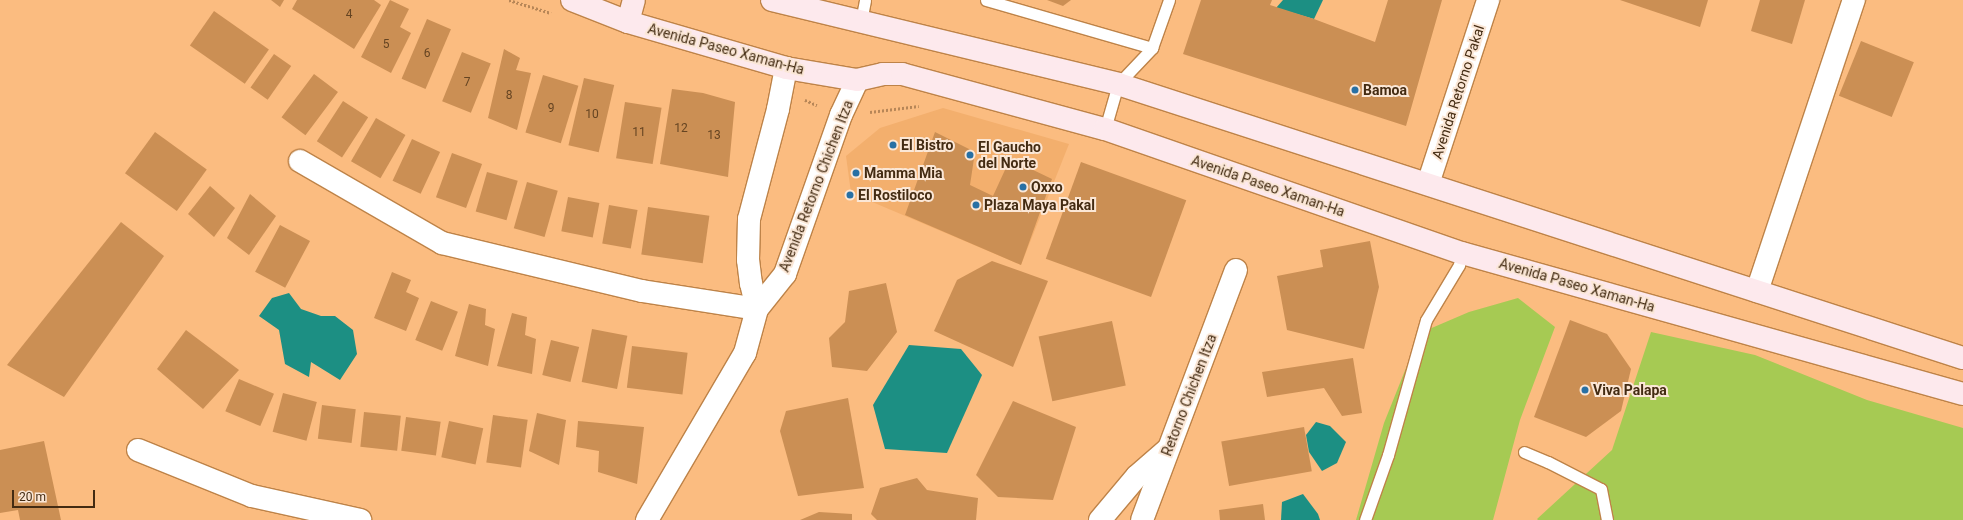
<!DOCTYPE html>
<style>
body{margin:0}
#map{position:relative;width:1963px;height:520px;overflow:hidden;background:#fbbc80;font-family:Roboto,sans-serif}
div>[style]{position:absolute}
.built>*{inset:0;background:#f3af6d}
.green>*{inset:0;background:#a6ca53}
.water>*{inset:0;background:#1c8f83}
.building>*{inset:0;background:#cb8f54;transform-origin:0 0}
.path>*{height:2.5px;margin-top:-1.25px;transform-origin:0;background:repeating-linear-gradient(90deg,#b78657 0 2px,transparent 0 4px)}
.roads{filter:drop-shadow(1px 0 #be8348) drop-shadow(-1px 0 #be8348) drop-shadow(0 1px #be8348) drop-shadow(0 -1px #be8348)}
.lane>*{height:11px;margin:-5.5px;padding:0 5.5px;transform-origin:5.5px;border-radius:5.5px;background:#fff}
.street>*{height:22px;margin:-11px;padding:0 11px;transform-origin:11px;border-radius:11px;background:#fff}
.secondary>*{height:22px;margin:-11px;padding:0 11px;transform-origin:11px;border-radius:11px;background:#fde9ed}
.dots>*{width:11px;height:11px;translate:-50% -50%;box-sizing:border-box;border:2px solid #fbe7d6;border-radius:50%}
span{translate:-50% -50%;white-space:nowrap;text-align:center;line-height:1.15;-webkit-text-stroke:4px #fbe7d6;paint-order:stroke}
.number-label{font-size:12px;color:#654422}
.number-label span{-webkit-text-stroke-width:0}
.street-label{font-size:14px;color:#432b12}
.poi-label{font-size:14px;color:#432b12;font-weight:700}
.left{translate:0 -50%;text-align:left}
.scale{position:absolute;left:12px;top:490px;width:83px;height:18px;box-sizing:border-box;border:2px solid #432b12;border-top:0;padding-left:5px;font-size:12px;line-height:14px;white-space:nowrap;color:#432b12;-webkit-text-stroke:3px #fbe7d6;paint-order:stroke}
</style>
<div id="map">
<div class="built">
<div style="clip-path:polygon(943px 108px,1069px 144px,1021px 265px,851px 193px,846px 156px,880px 128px)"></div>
</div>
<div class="green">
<div style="clip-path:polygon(1518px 298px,1555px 327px,1520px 420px,1493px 520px,1356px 520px,1384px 423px,1420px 333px,1469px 312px)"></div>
<div style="clip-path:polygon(1651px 332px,1755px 355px,1867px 400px,1963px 428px,1963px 520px,1538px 520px,1537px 519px,1612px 450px)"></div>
</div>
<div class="water">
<div style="clip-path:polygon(1283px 0,1323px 0,1314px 19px,1276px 8px)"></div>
<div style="clip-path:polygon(289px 293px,301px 309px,321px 316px,335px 316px,353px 330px,357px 354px,340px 380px,311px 362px,309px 377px,285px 364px,279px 330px,259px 316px,272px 298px)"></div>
<div style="clip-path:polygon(909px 345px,961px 349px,982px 375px,947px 453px,885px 449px,873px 405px)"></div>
<div style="clip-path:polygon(1316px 422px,1330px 426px,1346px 442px,1337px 463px,1322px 471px,1309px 452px,1306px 435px)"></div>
<div style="clip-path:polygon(1303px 494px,1318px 514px,1320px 520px,1281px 520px,1282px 502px)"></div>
</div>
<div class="building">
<div style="clip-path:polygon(271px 0,284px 0,280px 7px)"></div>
<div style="clip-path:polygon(297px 0,374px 0,381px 5px,354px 49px,292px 9px)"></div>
<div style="clip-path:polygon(390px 0,409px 9px,400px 27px,411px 33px,391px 73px,361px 57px)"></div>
<div style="clip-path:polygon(1047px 0,1071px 0,1063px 6px)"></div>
<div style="clip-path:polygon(1201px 0,1272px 0,1270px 5px,1314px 19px,1375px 42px,1388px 0,1442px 0,1406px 126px,1183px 54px)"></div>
<div style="clip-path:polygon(1620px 0,1708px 0,1700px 27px)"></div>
<div style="clip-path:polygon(1760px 0,1805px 0,1792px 44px,1751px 31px)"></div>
<div style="left:214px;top:11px;width:67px;height:42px;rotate:35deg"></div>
<div style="left:427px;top:19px;width:26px;height:65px;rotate:23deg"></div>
<div style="left:1861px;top:41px;width:57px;height:59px;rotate:22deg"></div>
<div style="clip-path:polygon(504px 49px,520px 58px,516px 70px,531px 73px,517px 130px,488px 118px)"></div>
<div style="left:462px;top:52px;width:31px;height:53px;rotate:22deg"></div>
<div style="left:274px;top:54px;width:21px;height:41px;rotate:35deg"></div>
<div style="left:314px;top:74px;width:30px;height:54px;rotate:37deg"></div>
<div style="left:543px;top:75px;width:37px;height:60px;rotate:17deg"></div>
<div style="left:584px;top:78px;width:31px;height:69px;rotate:13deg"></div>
<div style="clip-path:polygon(672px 89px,703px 93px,735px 102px,728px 177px,660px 164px)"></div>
<div style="left:343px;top:101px;width:30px;height:48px;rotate:33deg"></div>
<div style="left:625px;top:102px;width:37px;height:57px;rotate:9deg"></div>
<div style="left:376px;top:118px;width:34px;height:50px;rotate:30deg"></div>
<div style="left:155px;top:132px;width:64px;height:51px;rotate:36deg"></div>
<div style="clip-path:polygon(935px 132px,975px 152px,970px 185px,993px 196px,1010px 159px,1052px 179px,1021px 265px,905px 215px)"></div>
<div style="left:412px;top:139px;width:31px;height:46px;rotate:25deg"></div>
<div style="left:452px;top:153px;width:32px;height:47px;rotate:20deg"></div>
<div style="left:1081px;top:162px;width:112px;height:103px;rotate:20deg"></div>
<div style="left:487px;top:172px;width:32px;height:41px;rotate:16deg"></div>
<div style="left:527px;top:182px;width:32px;height:48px;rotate:16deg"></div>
<div style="clip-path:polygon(210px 186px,235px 208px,214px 237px,188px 214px)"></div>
<div style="clip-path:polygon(250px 194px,276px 216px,249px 255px,227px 238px)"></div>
<div style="left:568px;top:197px;width:32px;height:35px;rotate:11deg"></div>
<div style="left:609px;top:205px;width:29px;height:39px;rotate:10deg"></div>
<div style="left:648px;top:207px;width:62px;height:48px;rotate:8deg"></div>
<div style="clip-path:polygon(121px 222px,164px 256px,64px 397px,7px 365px)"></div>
<div style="left:280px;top:225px;width:34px;height:53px;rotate:28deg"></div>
<div style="clip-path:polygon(1370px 241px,1379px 287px,1364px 349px,1287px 330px,1277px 276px,1323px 267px,1320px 250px)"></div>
<div style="clip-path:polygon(992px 261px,1048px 281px,1013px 367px,934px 331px,957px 280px)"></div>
<div style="clip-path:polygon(392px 272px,411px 280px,406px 292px,419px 298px,406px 331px,374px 318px)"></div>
<div style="clip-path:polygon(886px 283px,897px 332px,867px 371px,832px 367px,829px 338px,845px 322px,849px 291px)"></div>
<div style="left:431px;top:301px;width:29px;height:42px;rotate:22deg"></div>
<div style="clip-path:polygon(469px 304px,486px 309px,485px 325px,495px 329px,488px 366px,455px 356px)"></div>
<div style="clip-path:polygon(512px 313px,527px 317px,525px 335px,536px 339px,532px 374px,497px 366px)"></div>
<div style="clip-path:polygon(1570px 320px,1607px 334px,1631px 369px,1621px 411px,1586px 437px,1534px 417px)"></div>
<div style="left:1112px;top:321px;width:66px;height:75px;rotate:78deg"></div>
<div style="left:592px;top:329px;width:36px;height:54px;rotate:11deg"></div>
<div style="clip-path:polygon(186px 330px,239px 370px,203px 409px,157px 369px)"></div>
<div style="left:551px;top:340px;width:29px;height:36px;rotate:14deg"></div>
<div style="left:632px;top:346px;width:56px;height:42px;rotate:7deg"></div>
<div style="clip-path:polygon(1353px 358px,1362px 413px,1342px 416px,1324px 388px,1267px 397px,1262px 372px)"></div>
<div style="left:239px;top:379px;width:38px;height:35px;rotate:23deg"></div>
<div style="left:283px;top:393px;width:35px;height:40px;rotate:15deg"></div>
<div style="clip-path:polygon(848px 398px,864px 488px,798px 496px,780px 431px,786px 411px)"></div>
<div style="clip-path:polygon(1013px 401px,1076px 427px,1053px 500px,998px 497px,976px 475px)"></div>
<div style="left:322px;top:405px;width:34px;height:34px;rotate:7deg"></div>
<div style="left:364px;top:412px;width:37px;height:35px;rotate:6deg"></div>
<div style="clip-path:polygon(537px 413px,566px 420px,559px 465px,529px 451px)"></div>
<div style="left:493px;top:415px;width:35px;height:48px;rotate:8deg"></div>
<div style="left:406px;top:417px;width:35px;height:34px;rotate:8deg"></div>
<div style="left:449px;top:421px;width:35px;height:37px;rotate:12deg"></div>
<div style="clip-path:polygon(578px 421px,644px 427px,637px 484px,598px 472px,599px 451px,576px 447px)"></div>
<div style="left:1304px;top:427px;width:45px;height:84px;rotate:80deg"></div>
<div style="clip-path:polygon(44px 441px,61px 520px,20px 520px,18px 510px,0 513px,0 450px)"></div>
<div style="clip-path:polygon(917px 478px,927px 490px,978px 498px,976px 520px,877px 520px,871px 514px,880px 488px)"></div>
<div style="clip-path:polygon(1263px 504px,1265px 520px,1220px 520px,1219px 510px)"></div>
<div style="clip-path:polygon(819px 512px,852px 514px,852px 520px,800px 520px)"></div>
</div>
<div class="path">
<div style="left:509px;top:0;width:44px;rotate:17.2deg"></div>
<div style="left:805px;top:100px;width:13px;rotate:23deg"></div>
<div style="left:870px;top:112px;width:49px;rotate:-7deg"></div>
</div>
<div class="roads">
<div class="lane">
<div style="left:986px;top:0;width:173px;rotate:16.1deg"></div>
<div style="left:861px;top:21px;width:21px;rotate:-79deg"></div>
<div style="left:1105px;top:129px;width:47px;rotate:-73.9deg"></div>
<div style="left:1118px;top:84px;width:50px;rotate:-46.6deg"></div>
<div style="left:1152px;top:48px;width:51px;rotate:-70.5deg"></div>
<div style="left:1524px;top:452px;width:26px;rotate:23deg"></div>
<div style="left:1548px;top:462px;width:59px;rotate:27deg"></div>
<div style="left:1601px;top:489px;width:32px;rotate:79deg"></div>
<div style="left:1365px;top:520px;width:69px;rotate:-70.5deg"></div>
<div style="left:1388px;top:455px;width:140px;rotate:-74.3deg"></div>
<div style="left:1426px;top:320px;width:64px;rotate:-59deg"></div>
<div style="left:1459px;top:265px;width:12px;rotate:-76deg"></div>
</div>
<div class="street">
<div style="left:300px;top:161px;width:164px;rotate:30deg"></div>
<div style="left:442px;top:243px;width:206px;rotate:13.5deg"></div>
<div style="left:642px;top:291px;width:116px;rotate:8.9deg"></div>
<div style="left:1428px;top:184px;width:194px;rotate:-71.9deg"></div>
<div style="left:1757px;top:291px;width:307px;rotate:-71.6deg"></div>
<div style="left:757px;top:309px;width:26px;rotate:-103deg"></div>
<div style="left:751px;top:284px;width:24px;rotate:-97deg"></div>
<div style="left:748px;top:260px;width:41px;rotate:-88.6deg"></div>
<div style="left:749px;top:219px;width:114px;rotate:-75.2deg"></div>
<div style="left:778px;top:109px;width:42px;rotate:-79deg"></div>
<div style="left:138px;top:450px;width:123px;rotate:22deg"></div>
<div style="left:252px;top:496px;width:111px;rotate:12.5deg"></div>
<div style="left:647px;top:520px;width:194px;rotate:-59.6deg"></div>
<div style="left:745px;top:353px;width:46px;rotate:-74.7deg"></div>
<div style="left:757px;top:309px;width:45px;rotate:-51.3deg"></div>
<div style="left:785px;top:274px;width:169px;rotate:-70.6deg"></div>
<div style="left:841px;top:115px;width:38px;rotate:-65deg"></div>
<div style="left:1100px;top:520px;width:57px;rotate:-49.9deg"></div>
<div style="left:1137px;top:476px;width:40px;rotate:-41deg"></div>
<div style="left:1142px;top:520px;width:267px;rotate:-69.4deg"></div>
</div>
<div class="secondary">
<div style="left:572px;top:0;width:60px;rotate:21.4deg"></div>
<div style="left:628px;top:22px;width:165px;rotate:16.2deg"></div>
<div style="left:786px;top:68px;width:72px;rotate:9.6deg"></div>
<div style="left:857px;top:80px;width:27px;rotate:-13deg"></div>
<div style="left:883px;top:74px;width:19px"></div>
<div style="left:902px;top:74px;width:210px;rotate:15.2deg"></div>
<div style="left:1105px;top:129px;width:378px;rotate:19.2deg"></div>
<div style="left:1462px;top:253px;width:520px;rotate:15.72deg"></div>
<div style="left:772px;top:0;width:356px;rotate:13.6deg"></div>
<div style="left:1118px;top:84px;width:888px;rotate:17.97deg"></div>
<div style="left:628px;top:22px;width:23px;rotate:-75deg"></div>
</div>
</div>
<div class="dots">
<div style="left:1355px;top:90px;background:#2870a4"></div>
<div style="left:893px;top:145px;background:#2870a4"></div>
<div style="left:970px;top:155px;background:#2870a4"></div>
<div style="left:856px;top:173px;background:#2870a4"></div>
<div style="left:1023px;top:187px;background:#2870a4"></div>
<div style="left:850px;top:195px;background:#2870a4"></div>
<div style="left:976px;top:205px;background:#2870a4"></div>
<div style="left:1585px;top:390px;background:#2870a4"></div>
</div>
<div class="number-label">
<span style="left:349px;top:15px">4</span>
<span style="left:386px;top:45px">5</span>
<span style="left:427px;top:54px">6</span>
<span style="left:467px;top:83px">7</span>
<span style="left:509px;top:96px">8</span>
<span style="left:551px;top:109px">9</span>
<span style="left:592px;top:115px">10</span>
<span style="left:681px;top:129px">12</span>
<span style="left:639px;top:133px">11</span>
<span style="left:714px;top:136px">13</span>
</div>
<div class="street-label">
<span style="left:726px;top:49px;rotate:15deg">Avenida Paseo Xaman-Ha</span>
<span style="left:1458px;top:92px;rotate:-72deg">Avenida Retorno Pakal</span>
<span style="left:816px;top:186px;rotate:-69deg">Avenida Retorno Chichen Itza</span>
<span style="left:1268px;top:186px;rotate:19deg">Avenida Paseo Xaman-Ha</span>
<span style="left:1577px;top:285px;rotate:16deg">Avenida Paseo Xaman-Ha</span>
<span style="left:1189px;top:395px;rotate:-69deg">Retorno Chichen Itza</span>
</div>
<div class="poi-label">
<span class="left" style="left:1363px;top:90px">Bamoa</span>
<span class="left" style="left:901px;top:145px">El Bistro</span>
<span class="left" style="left:978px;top:155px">El Gaucho<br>del Norte</span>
<span class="left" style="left:864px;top:173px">Mamma Mia</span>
<span class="left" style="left:1031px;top:187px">Oxxo</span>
<span class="left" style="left:858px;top:195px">El Rostiloco</span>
<span class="left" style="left:984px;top:205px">Plaza Maya Pakal</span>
<span class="left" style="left:1593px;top:390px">Viva Palapa</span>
</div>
<div class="scale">20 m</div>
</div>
